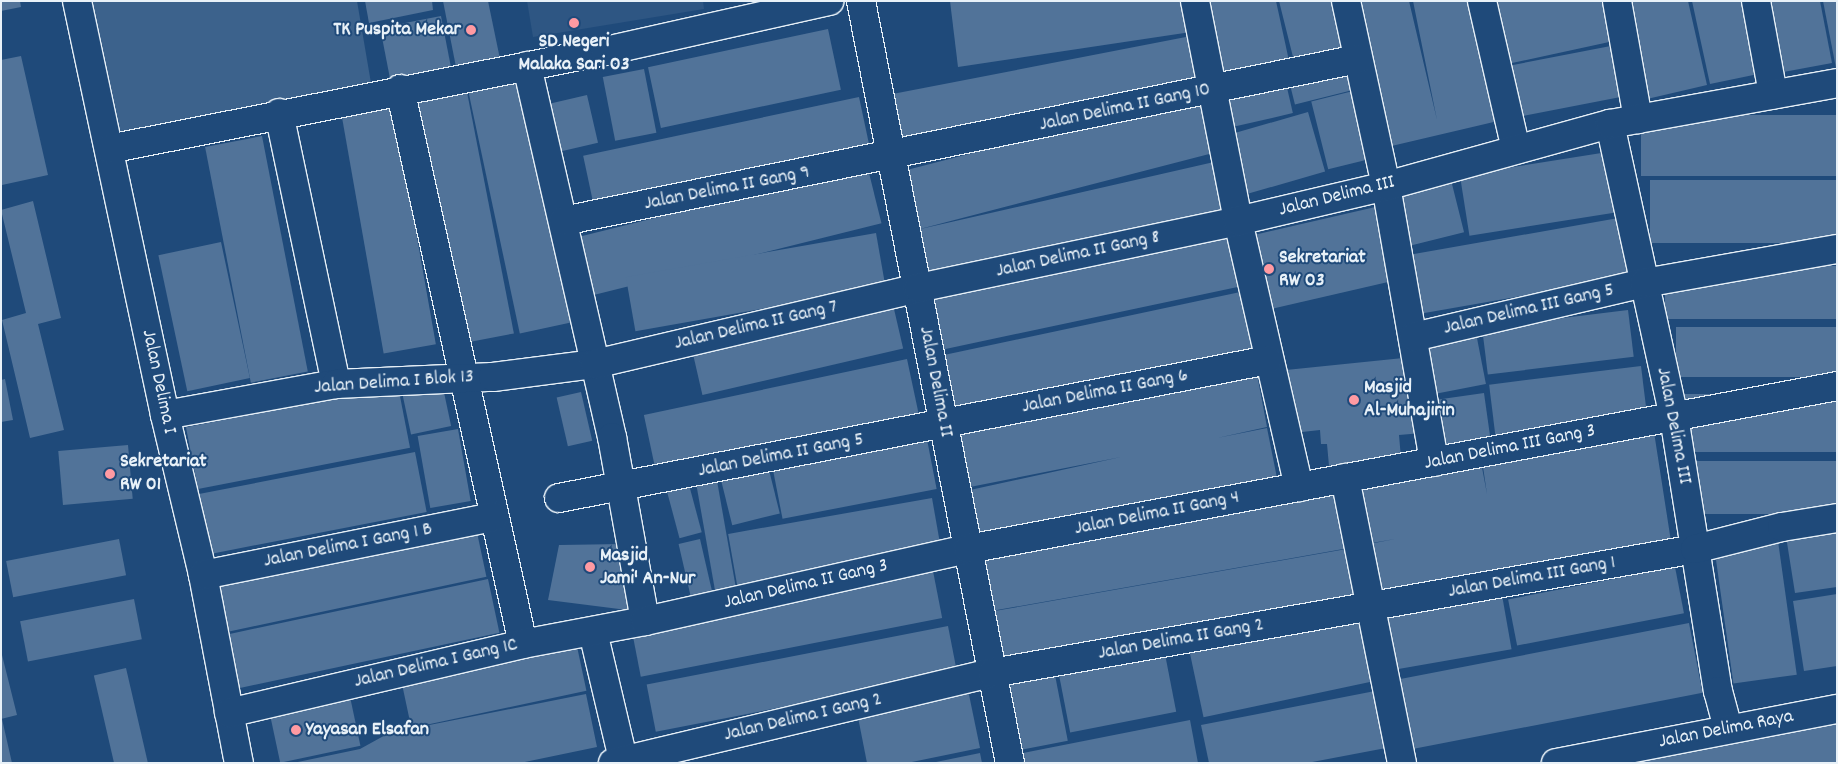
<!DOCTYPE html>
<style>
body{margin:0}
#map{position:relative;width:1838px;height:764px;overflow:hidden;background:#1f4a7a;font-family:Dekko,sans-serif}
div>[style]{position:absolute}
.built>*{inset:0;background:#2e5683}
.green>*{inset:0;background:#3c628c}
.building>*{inset:0;background:#517399;transform-origin:0 0}
.roads{filter:drop-shadow(1px 0 #e8f1f8) drop-shadow(-1px 0 #e8f1f8) drop-shadow(0 1px #e8f1f8) drop-shadow(0 -1px #e8f1f8)}
.minor>*{height:28px;margin:-14px;padding:0 14px;transform-origin:14px;border-radius:14px;background:#1f4a7a}
.dots>*{width:14px;height:14px;translate:-50% -50%;box-sizing:border-box;border:2px solid #1f4a7a;border-radius:50%}
span{translate:-50% -50%;white-space:nowrap;text-align:center;line-height:1.15;-webkit-text-stroke:4px #1f4a7a;paint-order:stroke}
.poi-label{font-size:20px;color:#e8f1f8;font-weight:700}
.right{translate:-100% -50%;text-align:right}
.left{translate:0 -50%;text-align:left}
.street-label{font-size:20px;color:#e8f1f8}
.frame{position:absolute;inset:0;border:2px solid #e8f1f8;pointer-events:none}
</style>
<div id="map">
<div class="built">
<div style="clip-path:polygon(527px 1px,703px 1px,704px 9px,533px 37px)"></div>
</div>
<div class="green">
<div style="clip-path:polygon(92px 1px,357px 1px,372px 89px,122px 138px)"></div>
</div>
<div class="building">
<div style="clip-path:polygon(1px 1px,20px 1px,21px 7px,1px 11px)"></div>
<div style="clip-path:polygon(365px 1px,432px 1px,433px 10px,369px 23px)"></div>
<div style="clip-path:polygon(443px 1px,488px 1px,500px 59px,456px 67px)"></div>
<div style="clip-path:polygon(950px 1px,1186px 1px,1191px 32px,958px 67px)"></div>
<div style="clip-path:polygon(1198px 1px,1276px 1px,1291px 70px,1216px 86px)"></div>
<div style="clip-path:polygon(1279px 1px,1335px 1px,1348px 55px,1296px 69px)"></div>
<div style="clip-path:polygon(1349px 1px,1409px 1px,1437px 120px,1413px 1px,1475px 1px,1498px 121px,1383px 148px)"></div>
<div style="clip-path:polygon(1483px 1px,1616px 1px,1623px 39px,1498px 66px)"></div>
<div style="clip-path:polygon(1625px 1px,1688px 1px,1707px 85px,1647px 99px)"></div>
<div style="clip-path:polygon(1692px 1px,1748px 1px,1763px 73px,1710px 84px)"></div>
<div style="clip-path:polygon(1759px 1px,1820px 1px,1832px 63px,1773px 74px)"></div>
<div style="clip-path:polygon(1823px 1px,1837px 1px,1837px 68px,1836px 68px)"></div>
<div style="left:441px;top:16px;width:54px;height:62px;rotate:79deg"></div>
<div style="left:828px;top:29px;width:62px;height:184px;rotate:78deg"></div>
<div style="left:1191px;top:36px;width:54px;height:312px;rotate:79deg"></div>
<div style="left:1621px;top:44px;width:52px;height:123px;rotate:79deg"></div>
<div style="clip-path:polygon(21px 56px,48px 175px,2px 185px,1px 60px)"></div>
<div style="left:1350px;top:65px;width:25px;height:63px;rotate:76deg"></div>
<div style="left:644px;top:69px;width:65px;height:42px;rotate:79deg"></div>
<div style="left:524px;top:79px;width:248px;height:57px;rotate:78deg"></div>
<div style="left:1285px;top:79px;width:35px;height:70px;rotate:77deg"></div>
<div style="left:466px;top:87px;width:251px;height:60px;rotate:79deg"></div>
<div style="left:1353px;top:91px;width:70px;height:43px;rotate:76deg"></div>
<div style="clip-path:polygon(1202px 94px,1217px 152px,916px 230px,1214px 162px,1225px 211px,921px 281px,899px 172px)"></div>
<div style="left:587px;top:95px;width:49px;height:43px;rotate:77deg"></div>
<div style="left:859px;top:97px;width:59px;height:282px;rotate:78deg"></div>
<div style="left:394px;top:107px;width:241px;height:53px;rotate:80deg"></div>
<div style="left:1308px;top:112px;width:62px;height:86px;rotate:74deg"></div>
<div style="left:1837px;top:115px;width:61px;height:196px;rotate:90deg"></div>
<div style="left:262px;top:136px;width:240px;height:58px;rotate:79deg"></div>
<div style="left:1614px;top:151px;width:61px;height:156px;rotate:81deg"></div>
<div style="left:867px;top:165px;width:60px;height:308px;rotate:76deg"></div>
<div style="left:1450px;top:176px;width:58px;height:60px;rotate:76deg"></div>
<div style="left:1837px;top:180px;width:63px;height:187px;rotate:90deg"></div>
<div style="clip-path:polygon(33px 201px,61px 318px,38px 324px,64px 430px,30px 438px,2px 320px,26px 313px,1px 210px)"></div>
<div style="left:1384px;top:205px;width:76px;height:142px;rotate:77deg"></div>
<div style="left:1624px;top:217px;width:60px;height:219px;rotate:80deg"></div>
<div style="left:1231px;top:227px;width:60px;height:313px;rotate:78deg"></div>
<div style="left:876px;top:233px;width:55px;height:254px;rotate:80deg"></div>
<div style="left:221px;top:242px;width:139px;height:64px;rotate:78deg"></div>
<div style="left:1837px;top:266px;width:53px;height:172px;rotate:90deg"></div>
<div style="left:1245px;top:291px;width:60px;height:321px;rotate:78deg"></div>
<div style="left:891px;top:296px;width:54px;height:206px;rotate:77deg"></div>
<div style="left:1628px;top:310px;width:47px;height:147px;rotate:83deg"></div>
<div style="left:1837px;top:327px;width:50px;height:161px;rotate:90deg"></div>
<div style="left:1476px;top:333px;width:52px;height:59px;rotate:79deg"></div>
<div style="clip-path:polygon(1413px 357px,1422px 433px,1399px 435px,1401px 458px,1329px 466px,1327px 444px,1321px 444px,1320px 430px,1293px 433px,1286px 370px)"></div>
<div style="left:907px;top:359px;width:59px;height:269px;rotate:78deg"></div>
<div style="left:1641px;top:366px;width:52px;height:153px;rotate:83deg"></div>
<div style="clip-path:polygon(1256px 369px,1267px 427px,1217px 438px,1267px 428px,1277px 478px,981px 542px,970px 490px,1121px 457px,970px 487px,958px 429px)"></div>
<div style="clip-path:polygon(5px 379px,13px 420px,1px 422px,1px 380px)"></div>
<div style="left:442px;top:383px;width:44px;height:41px;rotate:78deg"></div>
<div style="left:398px;top:386px;width:63px;height:216px;rotate:79deg"></div>
<div style="left:581px;top:392px;width:50px;height:25px;rotate:77deg"></div>
<div style="left:1484px;top:393px;width:52px;height:55px;rotate:82deg"></div>
<div style="left:1837px;top:394px;width:58px;height:152px;rotate:90deg"></div>
<div style="left:458px;top:429px;width:73px;height:41px;rotate:80deg"></div>
<div style="left:925px;top:429px;width:61px;height:157px;rotate:79deg"></div>
<div style="clip-path:polygon(1654px 432px,1672px 548px,1370px 602px,1359px 546px,1395px 539px,1360px 545px,1348px 481px,1480px 457px,1487px 494px,1482px 460px)"></div>
<div style="left:128px;top:445px;width:54px;height:70px;rotate:85deg"></div>
<div style="left:415px;top:452px;width:61px;height:228px;rotate:79deg"></div>
<div style="left:1837px;top:461px;width:53px;height:141px;rotate:90deg"></div>
<div style="left:767px;top:462px;width:53px;height:49px;rotate:76deg"></div>
<div style="left:716px;top:475px;width:113px;height:21px;rotate:80deg"></div>
<div style="left:688px;top:481px;width:53px;height:23px;rotate:75deg"></div>
<div style="left:1343px;top:482px;width:66px;height:370px;rotate:80deg"></div>
<div style="left:932px;top:498px;width:53px;height:207px;rotate:80deg"></div>
<div style="clip-path:polygon(1837px 521px,1837px 587px,1795px 593px,1785px 530px)"></div>
<div style="left:475px;top:523px;width:55px;height:269px;rotate:78deg"></div>
<div style="left:119px;top:539px;width:37px;height:115px;rotate:79deg"></div>
<div style="left:700px;top:539px;width:53px;height:22px;rotate:77deg"></div>
<div style="left:1778px;top:541px;width:135px;height:64px;rotate:82deg"></div>
<div style="clip-path:polygon(623px 544px,629px 590px,627px 610px,548px 600px,559px 545px)"></div>
<div style="left:1352px;top:548px;width:56px;height:366px;rotate:80deg"></div>
<div style="left:1675px;top:567px;width:47px;height:170px;rotate:79deg"></div>
<div style="left:933px;top:571px;width:48px;height:307px;rotate:79deg"></div>
<div style="left:488px;top:579px;width:55px;height:270px;rotate:78deg"></div>
<div style="clip-path:polygon(1837px 594px,1837px 666px,1804px 671px,1793px 601px)"></div>
<div style="left:1502px;top:595px;width:55px;height:125px;rotate:80deg"></div>
<div style="left:134px;top:599px;width:41px;height:116px;rotate:79deg"></div>
<div style="left:1367px;top:611px;width:70px;height:182px;rotate:78deg"></div>
<div style="left:1689px;top:623px;width:71px;height:294px;rotate:79deg"></div>
<div style="left:948px;top:626px;width:48px;height:307px;rotate:79deg"></div>
<div style="left:575px;top:637px;width:55px;height:179px;rotate:78deg"></div>
<div style="left:1164px;top:649px;width:64px;height:108px;rotate:79deg"></div>
<div style="clip-path:polygon(1px 651px,17px 715px,1px 719px)"></div>
<div style="left:126px;top:668px;width:98px;height:33px;rotate:77deg"></div>
<div style="left:1055px;top:675px;width:67px;height:46px;rotate:79deg"></div>
<div style="clip-path:polygon(967px 685px,980px 748px,907px 763px,867px 763px,856px 707px)"></div>
<div style="clip-path:polygon(1375px 691px,1386px 748px,1307px 763px,1209px 763px,1201px 725px)"></div>
<div style="left:349px;top:692px;width:55px;height:82px;rotate:78deg"></div>
<div style="clip-path:polygon(586px 694px,597px 747px,520px 763px,293px 763px,360px 749px,389px 733px)"></div>
<div style="clip-path:polygon(1px 719px,2px 719px,12px 763px,1px 763px)"></div>
<div style="clip-path:polygon(1837px 719px,1837px 763px,1634px 763px,1634px 762px)"></div>
<div style="clip-path:polygon(1190px 720px,1198px 763px,1025px 763px,1023px 753px)"></div>
<div style="clip-path:polygon(980px 753px,982px 763px,936px 763px,936px 762px)"></div>
</div>
<div class="roads">
<div class="minor">
<div style="left:77px;top:1px;width:423px;rotate:78deg"></div>
<div style="left:165px;top:415px;width:164px;rotate:76.6deg"></div>
<div style="left:203px;top:575px;width:191px;rotate:79.2deg"></div>
<div style="left:861px;top:1px;width:776px;rotate:78.94deg"></div>
<div style="left:1195px;top:1px;width:224px;rotate:78.9deg"></div>
<div style="left:1238px;top:221px;width:273px;rotate:77.1deg"></div>
<div style="left:1346px;top:1px;width:189px;rotate:77.8deg"></div>
<div style="left:1386px;top:186px;width:280px;rotate:80.1deg"></div>
<div style="left:1482px;top:1px;width:152px;rotate:77.1deg"></div>
<div style="left:1617px;top:1px;width:120px;rotate:79.9deg"></div>
<div style="left:1756px;top:1px;width:95px;rotate:79.6deg"></div>
<div style="left:527px;top:66px;width:381px;rotate:77.1deg"></div>
<div style="left:612px;top:437px;width:187px;rotate:79.8deg"></div>
<div style="left:400px;top:89px;width:568px;rotate:77.5deg"></div>
<div style="left:279px;top:113px;width:277px;rotate:78.1deg"></div>
<div style="left:1610px;top:124px;width:300px;rotate:77.7deg"></div>
<div style="left:1674px;top:417px;width:278px;rotate:80.9deg"></div>
<div style="left:1718px;top:691px;width:39px;rotate:75deg"></div>
<div style="left:109px;top:149px;width:506px;rotate:-11.18deg"></div>
<div style="left:605px;top:51px;width:230px;rotate:-12.6deg"></div>
<div style="left:563px;top:221px;width:811px;rotate:-11.52deg"></div>
<div style="left:1414px;top:337px;width:236px;rotate:-13.2deg"></div>
<div style="left:1644px;top:283px;width:196px;rotate:-10deg"></div>
<div style="left:165px;top:415px;width:174px;rotate:-10.3deg"></div>
<div style="left:336px;top:384px;width:157px;rotate:-2.6deg"></div>
<div style="left:493px;top:377px;width:103px;rotate:-7.3deg"></div>
<div style="left:595px;top:364px;width:332px;rotate:-13.2deg"></div>
<div style="left:918px;top:288px;width:327px;rotate:-11.8deg"></div>
<div style="left:1238px;top:221px;width:152px;rotate:-13.3deg"></div>
<div style="left:1386px;top:186px;width:232px;rotate:-15.5deg"></div>
<div style="left:1610px;top:124px;width:231px;rotate:-10.2deg"></div>
<div style="left:1345px;top:478px;width:291px;rotate:78.7deg"></div>
<div style="left:559px;top:498px;width:722px;rotate:-11.01deg"></div>
<div style="left:203px;top:575px;width:297px;rotate:-11.3deg"></div>
<div style="left:593px;top:632px;width:135px;rotate:76.7deg"></div>
<div style="left:229px;top:713px;width:302px;rotate:-13.2deg"></div>
<div style="left:523px;top:644px;width:124px;rotate:-10.7deg"></div>
<div style="left:645px;top:621px;width:331px;rotate:-12.6deg"></div>
<div style="left:968px;top:549px;width:884px;rotate:-10.62deg"></div>
<div style="left:613px;top:763px;width:390px;rotate:-13.4deg"></div>
<div style="left:992px;top:673px;width:714px;rotate:-10deg"></div>
<div style="left:1695px;top:549px;width:90px;rotate:-14.2deg"></div>
<div style="left:1782px;top:527px;width:56px;rotate:-9.3deg"></div>
<div style="left:1556px;top:763px;width:286px;rotate:-10.9deg"></div>
</div>
</div>
<div class="dots">
<div style="left:574px;top:23px;background:#ff9aa2"></div>
<div style="left:471px;top:30px;background:#ff9aa2"></div>
<div style="left:1269px;top:269px;background:#ff9aa2"></div>
<div style="left:1354px;top:400px;background:#ff9aa2"></div>
<div style="left:110px;top:474px;background:#ff9aa2"></div>
<div style="left:590px;top:567px;background:#ff9aa2"></div>
<div style="left:296px;top:730px;background:#ff9aa2"></div>
</div>
<div class="poi-label">
<span class="right" style="left:461px;top:30px">TK Puspita Mekar</span>
<span style="left:574px;top:54px">SD Negeri<br>Malaka Sari 03</span>
<span class="left" style="left:1279px;top:270px">Sekretariat<br>RW 03</span>
<span class="left" style="left:1364px;top:400px">Masjid<br>Al-Muhajirin</span>
<span class="left" style="left:120px;top:474px">Sekretariat<br>RW 01</span>
<span class="left" style="left:600px;top:568px">Masjid<br>Jami' An-Nur</span>
<span class="left" style="left:306px;top:730px">Yayasan Elsafan</span>
</div>
<div class="street-label">
<span style="left:1125px;top:108px;rotate:-12deg">Jalan Delima II Gang 10</span>
<span style="left:727px;top:189px;rotate:-11deg">Jalan Delima II Gang 9</span>
<span style="left:1337px;top:197px;rotate:-14deg">Jalan Delima III</span>
<span style="left:1078px;top:255px;rotate:-12deg">Jalan Delima II Gang 8</span>
<span style="left:1529px;top:310px;rotate:-13deg">Jalan Delima III Gang 5</span>
<span style="left:756px;top:326px;rotate:-13deg">Jalan Delima II Gang 7</span>
<span style="left:158px;top:382px;rotate:78deg">Jalan Delima I</span>
<span style="left:935px;top:382px;rotate:79deg">Jalan Delima II</span>
<span style="left:394px;top:383px;rotate:-4deg">Jalan Delima I Blok 13</span>
<span style="left:1105px;top:392px;rotate:-11deg">Jalan Delima II Gang 6</span>
<span style="left:1673px;top:426px;rotate:79deg">Jalan Delima III</span>
<span style="left:1510px;top:448px;rotate:-11deg">Jalan Delima III Gang 3</span>
<span style="left:781px;top:456px;rotate:-11deg">Jalan Delima II Gang 5</span>
<span style="left:1157px;top:514px;rotate:-11deg">Jalan Delima II Gang 4</span>
<span style="left:348px;top:546px;rotate:-11deg">Jalan Delima I Gang 1 B</span>
<span style="left:1532px;top:578px;rotate:-10deg">Jalan Delima III Gang 1</span>
<span style="left:806px;top:585px;rotate:-13deg">Jalan Delima II Gang 3</span>
<span style="left:1181px;top:640px;rotate:-10deg">Jalan Delima II Gang 2</span>
<span style="left:436px;top:664px;rotate:-13deg">Jalan Delima I Gang 1C</span>
<span style="left:803px;top:718px;rotate:-13deg">Jalan Delima I Gang 2</span>
<span style="left:1726px;top:730px;rotate:-11deg">Jalan Delima Raya</span>
</div>
<div class="frame"></div>
</div>
